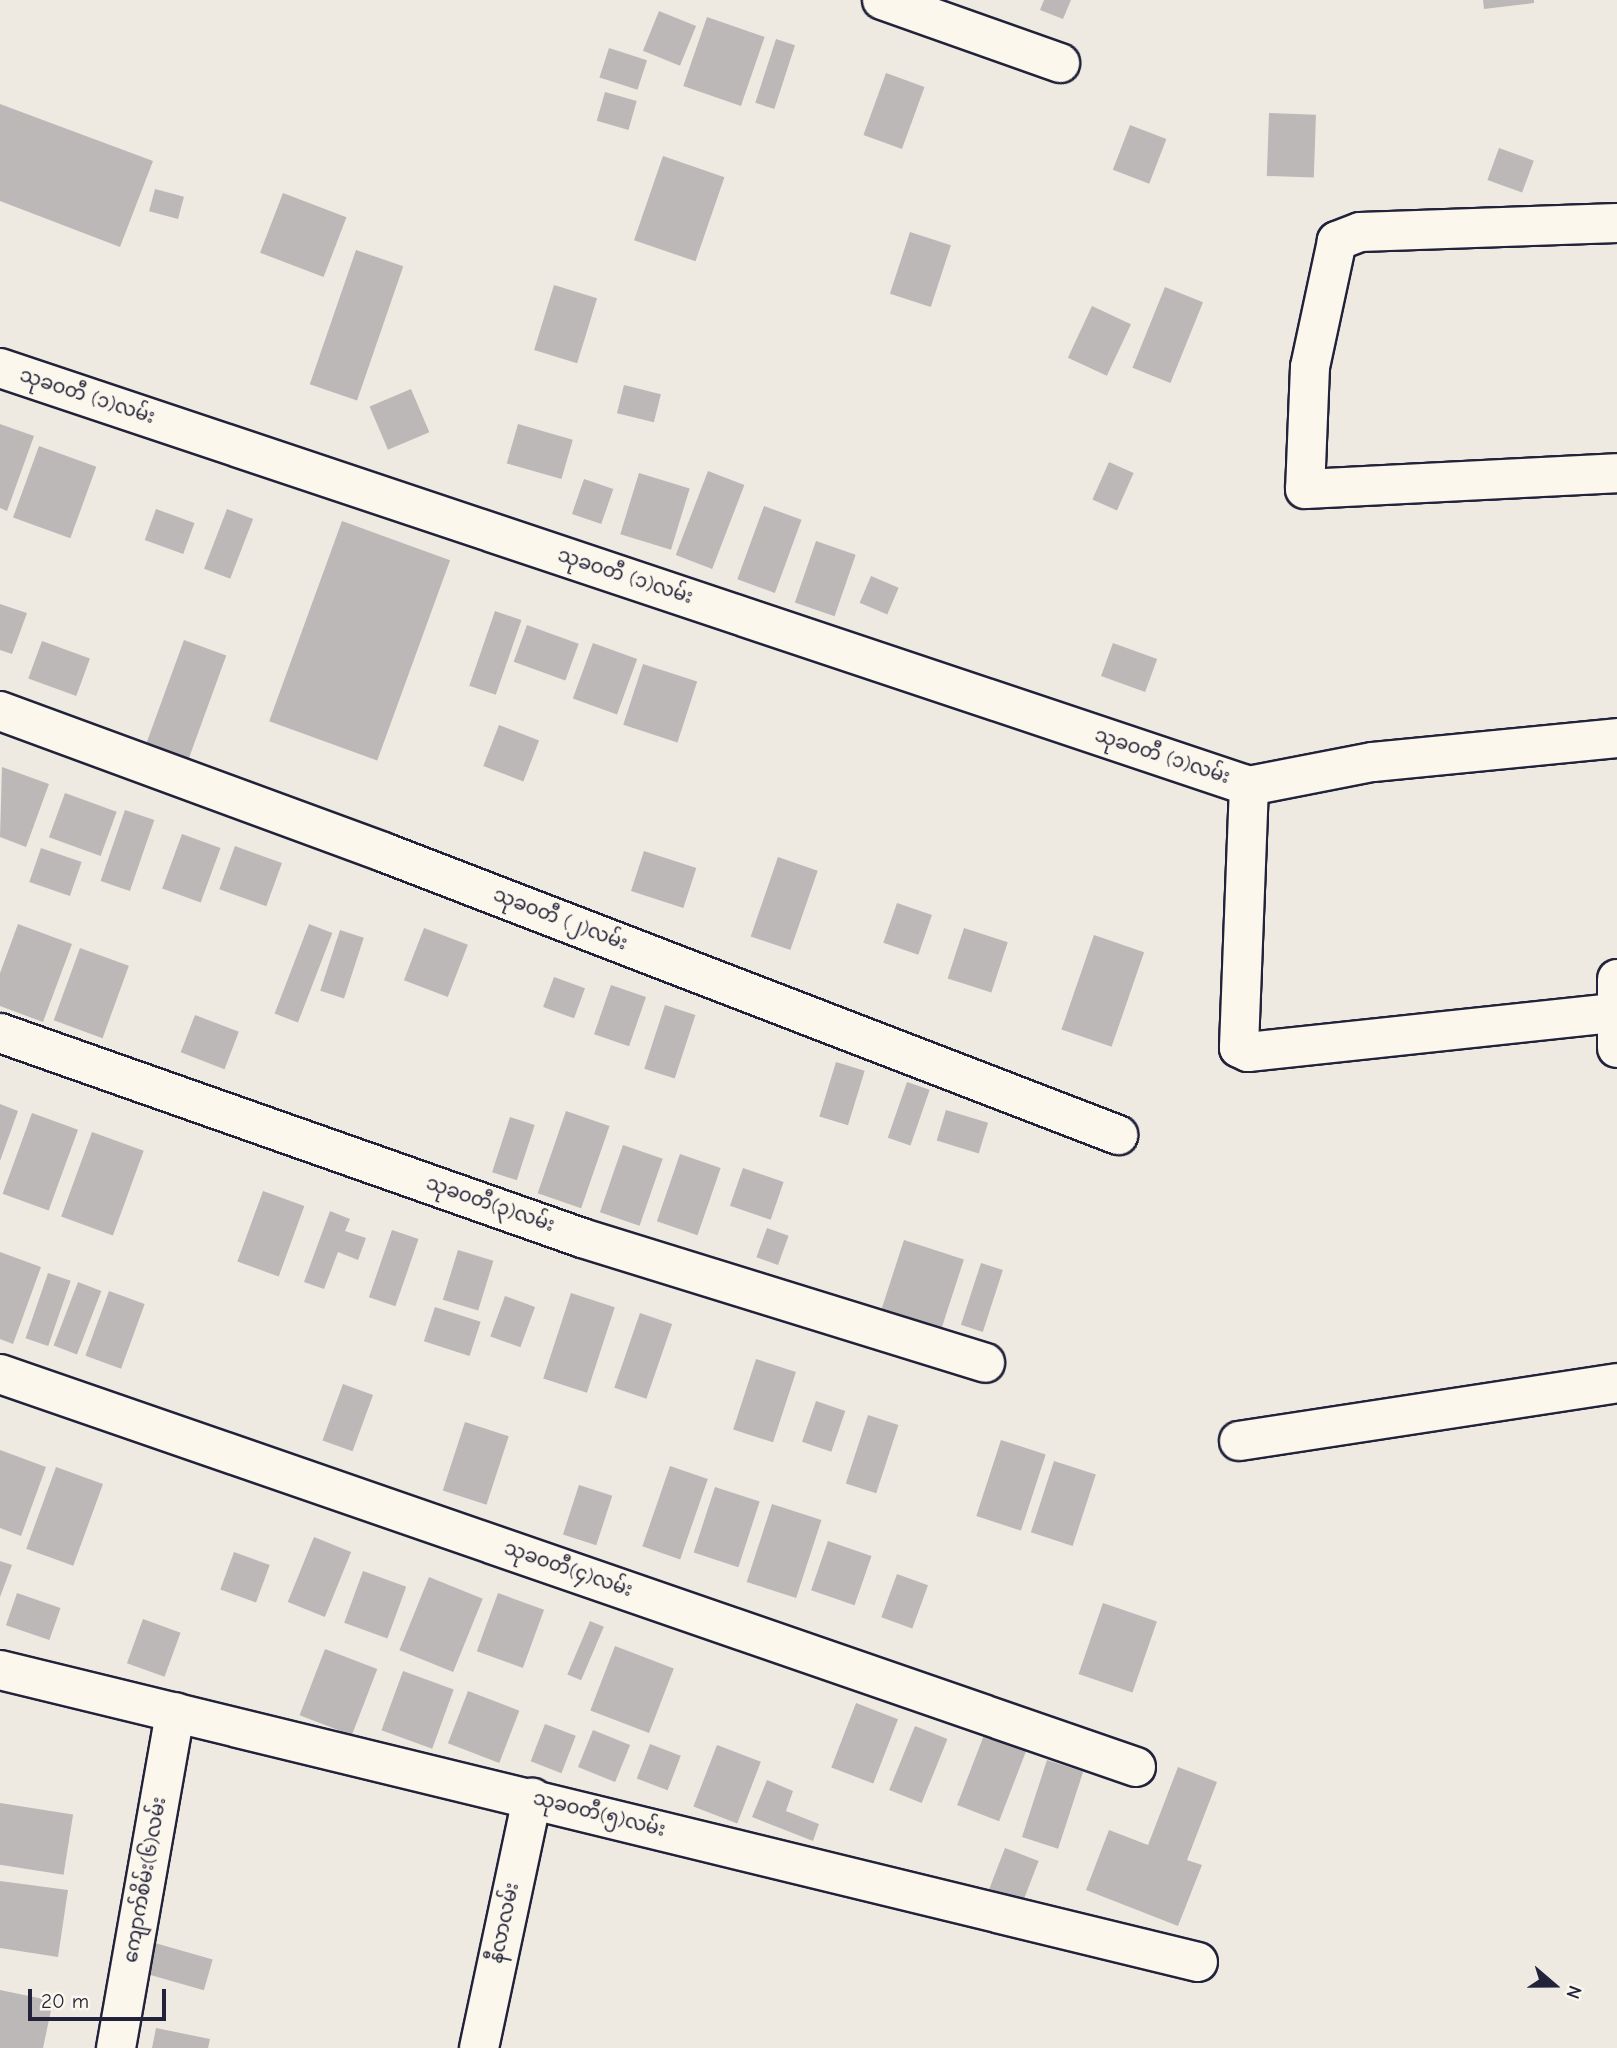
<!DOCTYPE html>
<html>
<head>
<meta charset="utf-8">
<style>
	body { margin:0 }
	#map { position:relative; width:1617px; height:2048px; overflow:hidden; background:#eeeae2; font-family:"Comic Neue","Noto Sans Myanmar",sans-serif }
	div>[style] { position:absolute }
	.building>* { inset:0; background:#bcb8b8; transform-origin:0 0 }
	.roads { filter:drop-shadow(2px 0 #22223b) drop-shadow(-2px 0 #22223b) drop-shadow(0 2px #22223b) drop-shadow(0 -2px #22223b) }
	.street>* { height:38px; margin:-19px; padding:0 19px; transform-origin:19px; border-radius:19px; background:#fbf7ec }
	span { translate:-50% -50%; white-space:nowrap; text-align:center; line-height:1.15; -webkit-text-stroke:5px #fbf7ec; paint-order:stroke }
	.street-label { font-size:19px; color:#22223b }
	.north { position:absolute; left:1519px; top:1950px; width:70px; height:70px; -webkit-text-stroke:5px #fbf7ec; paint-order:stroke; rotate:110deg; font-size:19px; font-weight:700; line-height:28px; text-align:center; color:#22223b }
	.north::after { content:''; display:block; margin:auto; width:24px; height:32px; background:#22223b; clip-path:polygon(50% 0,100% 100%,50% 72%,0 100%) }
	.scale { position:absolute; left:28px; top:1989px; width:138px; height:32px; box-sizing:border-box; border:4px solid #22223b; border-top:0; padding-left:9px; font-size:21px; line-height:24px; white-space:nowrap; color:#22223b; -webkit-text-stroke:5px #fbf7ec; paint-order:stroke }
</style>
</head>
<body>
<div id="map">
	<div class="building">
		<i style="clip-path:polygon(1044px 0,1071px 0,1063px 19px,1040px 10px)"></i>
		<i style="clip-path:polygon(1483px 0,1534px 0,1534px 3px,1484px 9px)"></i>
		<i style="left:659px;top:11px;width:40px;height:43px;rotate:22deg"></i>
		<i style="left:707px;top:17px;width:61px;height:73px;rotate:19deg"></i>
		<i style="left:776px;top:39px;width:20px;height:67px;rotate:18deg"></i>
		<i style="left:609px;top:48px;width:40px;height:31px;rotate:18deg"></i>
		<i style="left:886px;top:73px;width:41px;height:66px;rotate:20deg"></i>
		<i style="left:605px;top:92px;width:33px;height:30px;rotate:16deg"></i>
		<i style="clip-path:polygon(0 104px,153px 161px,120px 247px,0 201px)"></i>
		<i style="left:1269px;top:113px;width:47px;height:63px;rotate:2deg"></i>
		<i style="left:1130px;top:125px;width:39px;height:48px;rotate:21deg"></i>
		<i style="left:1499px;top:148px;width:37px;height:34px;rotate:20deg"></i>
		<i style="left:663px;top:156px;width:65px;height:89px;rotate:19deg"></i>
		<i style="left:155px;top:189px;width:30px;height:23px;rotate:15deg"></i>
		<i style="left:283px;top:193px;width:68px;height:64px;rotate:21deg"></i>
		<i style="left:910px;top:232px;width:43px;height:65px;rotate:18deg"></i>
		<i style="left:356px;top:250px;width:50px;height:142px;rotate:19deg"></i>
		<i style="left:554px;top:285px;width:45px;height:68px;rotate:17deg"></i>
		<i style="left:1165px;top:287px;width:41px;height:87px;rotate:22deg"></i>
		<i style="left:1092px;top:306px;width:43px;height:57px;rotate:25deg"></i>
		<i style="left:624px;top:385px;width:38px;height:29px;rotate:14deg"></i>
		<i style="left:411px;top:389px;width:47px;height:45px;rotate:67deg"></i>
		<i style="clip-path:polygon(0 424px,34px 436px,7px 511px,0 508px)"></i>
		<i style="left:518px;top:424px;width:57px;height:41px;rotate:16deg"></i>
		<i style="left:39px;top:446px;width:61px;height:76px;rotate:20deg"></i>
		<i style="left:1109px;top:462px;width:27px;height:41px;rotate:24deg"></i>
		<i style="left:708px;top:471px;width:39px;height:90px;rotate:21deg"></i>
		<i style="left:639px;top:473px;width:53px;height:64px;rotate:17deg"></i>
		<i style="left:584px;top:479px;width:31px;height:37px;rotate:19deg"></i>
		<i style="left:764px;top:506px;width:40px;height:78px;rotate:20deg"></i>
		<i style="left:156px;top:509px;width:41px;height:33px;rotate:20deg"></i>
		<i style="left:227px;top:509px;width:28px;height:64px;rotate:21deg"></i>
		<i style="left:342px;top:521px;width:115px;height:213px;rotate:20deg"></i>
		<i style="left:816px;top:541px;width:42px;height:65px;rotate:19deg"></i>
		<i style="left:871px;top:576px;width:30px;height:29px;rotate:23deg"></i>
		<i style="clip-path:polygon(0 604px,27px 613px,12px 654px,0 650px)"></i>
		<i style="left:495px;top:611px;width:28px;height:79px;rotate:19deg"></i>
		<i style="left:527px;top:625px;width:55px;height:39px;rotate:20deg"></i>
		<i style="left:184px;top:640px;width:45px;height:120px;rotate:20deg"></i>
		<i style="left:42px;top:641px;width:51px;height:40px;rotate:20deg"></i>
		<i style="left:593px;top:643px;width:47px;height:59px;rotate:20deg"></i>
		<i style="left:1113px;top:643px;width:47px;height:35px;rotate:20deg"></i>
		<i style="left:643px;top:664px;width:57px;height:64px;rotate:18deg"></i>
		<i style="left:499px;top:725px;width:43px;height:44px;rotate:21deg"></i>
		<i style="clip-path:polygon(2px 767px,49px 784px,26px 847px,0 837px)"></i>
		<i style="left:65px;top:793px;width:55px;height:47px;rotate:20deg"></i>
		<i style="left:125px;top:810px;width:31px;height:75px;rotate:19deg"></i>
		<i style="left:182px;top:834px;width:41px;height:58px;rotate:20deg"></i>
		<i style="left:235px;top:846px;width:50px;height:46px;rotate:20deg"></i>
		<i style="left:41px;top:848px;width:43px;height:36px;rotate:19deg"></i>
		<i style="left:644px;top:851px;width:55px;height:42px;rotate:18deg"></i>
		<i style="left:778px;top:857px;width:42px;height:84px;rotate:19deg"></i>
		<i style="left:897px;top:903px;width:37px;height:42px;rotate:19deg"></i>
		<i style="clip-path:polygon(18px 924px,72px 944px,43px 1022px,0 1006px,0 973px)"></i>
		<i style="left:309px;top:924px;width:25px;height:96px;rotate:21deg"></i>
		<i style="left:424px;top:928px;width:47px;height:56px;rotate:21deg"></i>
		<i style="left:964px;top:928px;width:46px;height:53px;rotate:18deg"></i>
		<i style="left:340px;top:930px;width:25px;height:64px;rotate:18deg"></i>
		<i style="left:1094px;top:935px;width:53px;height:100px;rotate:19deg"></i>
		<i style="left:80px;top:948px;width:52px;height:77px;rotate:20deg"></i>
		<i style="left:554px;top:977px;width:33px;height:32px;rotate:20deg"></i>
		<i style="left:611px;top:985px;width:37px;height:52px;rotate:19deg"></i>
		<i style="left:665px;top:1005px;width:32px;height:67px;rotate:18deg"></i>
		<i style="left:195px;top:1015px;width:47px;height:40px;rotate:21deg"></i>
		<i style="left:836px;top:1062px;width:30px;height:57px;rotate:17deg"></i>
		<i style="left:907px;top:1082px;width:24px;height:59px;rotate:19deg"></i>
		<i style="clip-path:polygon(0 1104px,18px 1111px,0 1161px)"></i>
		<i style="left:946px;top:1110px;width:44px;height:32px;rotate:17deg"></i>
		<i style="left:566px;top:1111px;width:46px;height:87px;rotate:19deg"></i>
		<i style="left:32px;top:1113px;width:49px;height:86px;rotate:20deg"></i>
		<i style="left:510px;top:1117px;width:26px;height:58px;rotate:18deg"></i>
		<i style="left:92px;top:1132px;width:55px;height:90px;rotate:20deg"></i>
		<i style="left:623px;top:1145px;width:42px;height:71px;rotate:19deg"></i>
		<i style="left:680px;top:1154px;width:43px;height:71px;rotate:19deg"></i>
		<i style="left:743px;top:1168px;width:43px;height:40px;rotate:19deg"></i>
		<i style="left:263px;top:1191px;width:44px;height:75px;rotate:20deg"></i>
		<i style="clip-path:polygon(330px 1211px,350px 1219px,345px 1231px,366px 1238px,358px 1260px,338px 1252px,324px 1289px,304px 1282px)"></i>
		<i style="left:767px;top:1228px;width:23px;height:31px;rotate:20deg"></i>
		<i style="left:392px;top:1230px;width:28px;height:71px;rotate:19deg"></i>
		<i style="left:904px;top:1240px;width:63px;height:73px;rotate:18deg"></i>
		<i style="left:458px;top:1250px;width:37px;height:52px;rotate:17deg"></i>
		<i style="clip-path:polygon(0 1252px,41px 1267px,13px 1344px,0 1339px)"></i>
		<i style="left:981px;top:1263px;width:23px;height:65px;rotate:18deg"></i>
		<i style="left:48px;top:1273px;width:24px;height:69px;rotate:19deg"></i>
		<i style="left:78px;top:1282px;width:25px;height:68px;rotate:21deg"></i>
		<i style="left:109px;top:1291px;width:38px;height:69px;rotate:20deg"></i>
		<i style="left:571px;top:1293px;width:46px;height:90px;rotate:18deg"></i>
		<i style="left:505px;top:1296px;width:32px;height:43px;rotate:20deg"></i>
		<i style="left:435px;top:1307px;width:48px;height:36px;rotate:18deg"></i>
		<i style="left:640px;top:1313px;width:34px;height:79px;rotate:19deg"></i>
		<i style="left:756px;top:1359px;width:42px;height:74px;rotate:18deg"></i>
		<i style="left:343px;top:1384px;width:32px;height:60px;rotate:20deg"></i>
		<i style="left:816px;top:1401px;width:31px;height:43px;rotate:19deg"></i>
		<i style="left:868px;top:1415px;width:32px;height:72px;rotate:18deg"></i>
		<i style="left:465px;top:1422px;width:46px;height:72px;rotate:18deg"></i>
		<i style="left:1001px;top:1440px;width:47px;height:80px;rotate:18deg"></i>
		<i style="clip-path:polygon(0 1450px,46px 1467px,21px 1536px,0 1528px)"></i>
		<i style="left:1054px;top:1461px;width:44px;height:75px;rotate:18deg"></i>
		<i style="left:670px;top:1466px;width:40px;height:85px;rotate:19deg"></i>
		<i style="left:56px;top:1467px;width:50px;height:87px;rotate:20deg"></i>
		<i style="left:579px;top:1485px;width:35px;height:52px;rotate:18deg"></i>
		<i style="left:715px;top:1487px;width:47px;height:69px;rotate:18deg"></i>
		<i style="left:772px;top:1504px;width:52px;height:82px;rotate:18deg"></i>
		<i style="left:314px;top:1537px;width:40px;height:70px;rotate:22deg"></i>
		<i style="left:828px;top:1541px;width:46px;height:52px;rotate:19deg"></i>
		<i style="left:234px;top:1552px;width:38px;height:40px;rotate:20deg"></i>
		<i style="clip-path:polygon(0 1561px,12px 1565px,0 1597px)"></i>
		<i style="left:363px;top:1571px;width:46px;height:55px;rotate:20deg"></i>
		<i style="left:897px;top:1574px;width:33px;height:46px;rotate:20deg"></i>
		<i style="left:429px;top:1577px;width:58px;height:79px;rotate:22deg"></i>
		<i style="left:17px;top:1593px;width:46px;height:34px;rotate:19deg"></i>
		<i style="left:498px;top:1593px;width:49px;height:62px;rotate:20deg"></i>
		<i style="left:1103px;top:1603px;width:57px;height:75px;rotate:19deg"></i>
		<i style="left:143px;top:1619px;width:40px;height:47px;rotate:20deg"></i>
		<i style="left:590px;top:1621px;width:15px;height:58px;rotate:23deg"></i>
		<i style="left:615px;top:1646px;width:63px;height:69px;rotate:21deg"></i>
		<i style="left:325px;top:1649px;width:56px;height:71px;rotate:21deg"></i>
		<i style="left:403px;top:1671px;width:54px;height:63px;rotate:20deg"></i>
		<i style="left:468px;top:1691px;width:55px;height:56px;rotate:21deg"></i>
		<i style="left:856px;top:1703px;width:45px;height:69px;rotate:21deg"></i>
		<i style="left:545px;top:1724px;width:33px;height:40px;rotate:21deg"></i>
		<i style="left:915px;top:1726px;width:35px;height:69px;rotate:22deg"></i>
		<i style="left:593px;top:1730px;width:40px;height:40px;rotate:22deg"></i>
		<i style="left:984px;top:1735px;width:45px;height:75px;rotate:21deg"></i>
		<i style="left:650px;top:1744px;width:33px;height:37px;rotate:21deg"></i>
		<i style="left:717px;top:1745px;width:47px;height:66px;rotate:21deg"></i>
		<i style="left:1047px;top:1760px;width:38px;height:81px;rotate:18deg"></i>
		<i style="clip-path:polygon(1178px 1767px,1217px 1782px,1187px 1860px,1202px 1865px,1178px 1926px,1086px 1890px,1109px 1830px,1148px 1845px)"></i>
		<i style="clip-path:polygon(767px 1780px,793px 1791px,786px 1811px,819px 1824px,813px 1841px,752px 1817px)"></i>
		<i style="left:0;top:1803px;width:74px;height:61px;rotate:9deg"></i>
		<i style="left:1005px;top:1848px;width:36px;height:44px;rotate:21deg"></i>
		<i style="clip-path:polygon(0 1881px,68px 1890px,58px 1957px,0 1948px)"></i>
		<i style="left:155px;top:1943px;width:60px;height:32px;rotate:16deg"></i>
		<i style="clip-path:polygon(0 1990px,53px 2001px,43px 2048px,0 2048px)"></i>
		<i style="clip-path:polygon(156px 2028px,210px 2039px,208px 2048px,152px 2048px)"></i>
	</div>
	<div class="roads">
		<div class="street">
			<i style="left:882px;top:0;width:189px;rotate:19.5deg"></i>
			<i style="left:1617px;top:223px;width:257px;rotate:178deg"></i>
			<i style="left:1360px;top:232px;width:25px;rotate:159deg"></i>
			<i style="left:1337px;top:241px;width:129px;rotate:102.1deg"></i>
			<i style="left:1310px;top:367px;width:122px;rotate:92.3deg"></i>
			<i style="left:1305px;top:489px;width:312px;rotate:-2.9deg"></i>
			<i style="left:0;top:368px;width:1317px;rotate:18.5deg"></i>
			<i style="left:1249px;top:786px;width:126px;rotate:-11deg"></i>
			<i style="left:1373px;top:762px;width:245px;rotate:-5.6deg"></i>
			<i style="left:0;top:711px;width:408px;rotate:20.2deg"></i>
			<i style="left:383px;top:852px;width:788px;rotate:21.06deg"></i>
			<i style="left:1249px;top:786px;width:262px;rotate:92.2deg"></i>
			<i style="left:1239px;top:1048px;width:10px;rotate:24deg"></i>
			<i style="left:1248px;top:1052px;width:368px;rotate:-6.1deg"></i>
			<i style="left:1617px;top:979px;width:69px;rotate:90deg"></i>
			<i style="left:0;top:1033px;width:617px;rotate:19.4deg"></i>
			<i style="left:582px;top:1238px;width:422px;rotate:17.2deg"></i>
			<i style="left:0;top:1374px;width:1202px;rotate:19.08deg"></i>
			<i style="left:1239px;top:1441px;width:382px;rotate:-8.7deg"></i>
			<i style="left:0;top:1670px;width:1233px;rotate:13.7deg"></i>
			<i style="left:116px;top:2048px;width:341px;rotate:-80deg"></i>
			<i style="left:479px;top:2048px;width:256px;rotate:-78deg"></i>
		</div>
	</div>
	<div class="street-label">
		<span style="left:87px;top:397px;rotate:18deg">သုခဝတီ (၁)လမ်း</span>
		<span style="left:625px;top:577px;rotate:18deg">သုခဝတီ (၁)လမ်း</span>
		<span style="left:1162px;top:757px;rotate:18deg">သုခဝတီ (၁)လမ်း</span>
		<span style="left:560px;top:920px;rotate:21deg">သုခဝတီ (၂)လမ်း</span>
		<span style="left:490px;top:1205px;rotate:19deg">သုခဝတီ(၃)လမ်း</span>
		<span style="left:568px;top:1570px;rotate:19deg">သုခဝတီ(၄)လမ်း</span>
		<span style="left:599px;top:1815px;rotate:14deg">သုခဝတီ(၅)လမ်း</span>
		<span style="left:146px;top:1880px;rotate:-80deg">ကျောက်စိမ်း(၆)လမ်း</span>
		<span style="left:505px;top:1923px;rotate:-78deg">နီလာလမ်း</span>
	</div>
	<div class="north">N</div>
	<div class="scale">20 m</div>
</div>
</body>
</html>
